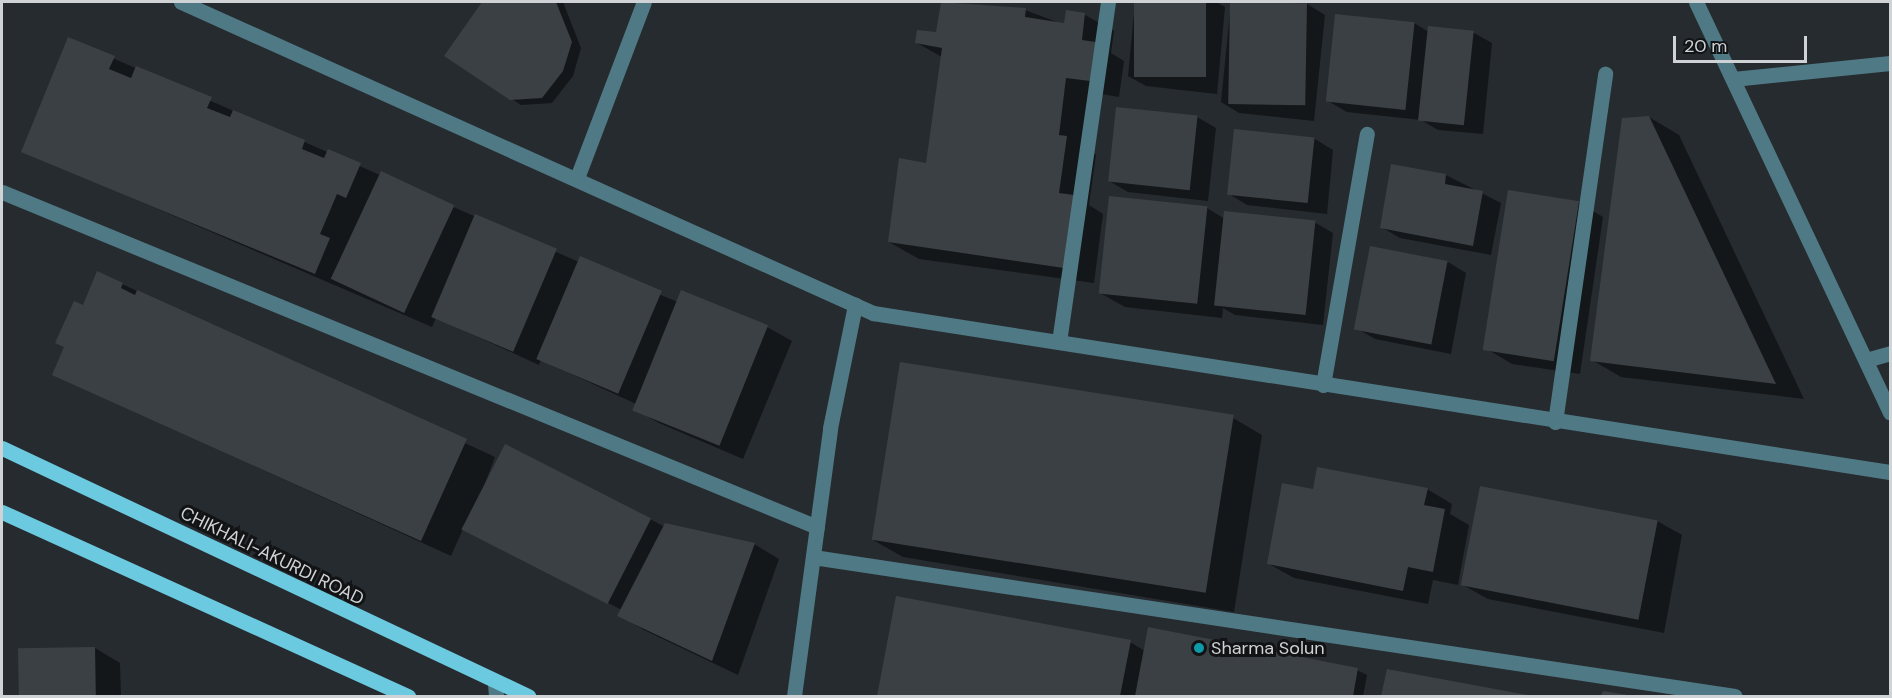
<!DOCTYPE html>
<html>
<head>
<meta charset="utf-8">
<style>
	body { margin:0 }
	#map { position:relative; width:1892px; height:698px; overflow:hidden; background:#262b2f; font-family:"DM Sans",sans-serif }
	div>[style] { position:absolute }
	.shadow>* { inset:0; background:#0007 }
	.building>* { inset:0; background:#3b4044; transform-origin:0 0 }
	.minor>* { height:15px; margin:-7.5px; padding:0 7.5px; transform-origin:7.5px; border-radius:7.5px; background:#4f7a85 }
	.major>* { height:15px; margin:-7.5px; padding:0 7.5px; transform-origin:7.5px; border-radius:7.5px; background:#6ccae0 }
	.dots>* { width:16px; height:16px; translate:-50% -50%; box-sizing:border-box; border:3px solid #111315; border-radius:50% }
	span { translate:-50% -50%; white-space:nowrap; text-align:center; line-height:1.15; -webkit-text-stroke:6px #111315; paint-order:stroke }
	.street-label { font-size:18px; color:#d0d3d6 }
	.poi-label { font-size:18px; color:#d0d3d6 }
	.left { translate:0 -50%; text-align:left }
	.frame { position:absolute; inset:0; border:3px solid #d0d3d6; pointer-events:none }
	.scale { position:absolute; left:1673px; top:36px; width:134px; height:27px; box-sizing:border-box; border:3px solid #d0d3d6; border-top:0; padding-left:8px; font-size:18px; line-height:21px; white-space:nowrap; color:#d0d3d6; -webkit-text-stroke:4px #111315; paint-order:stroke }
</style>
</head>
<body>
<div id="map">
	<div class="shadow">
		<i style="clip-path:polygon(483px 2px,563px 2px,581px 48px,573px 76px,552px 103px,521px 105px,446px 56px)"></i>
		<i style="clip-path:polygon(942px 2px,1025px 10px,1065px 25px,1067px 12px,1085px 15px,1114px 31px,1111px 53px,1124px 61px,1119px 97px,1095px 93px,1088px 150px,1096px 155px,1089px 205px,1103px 214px,1094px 283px,919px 259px,889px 242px,927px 165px,942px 57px,917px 43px,937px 34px)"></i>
		<i style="clip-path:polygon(1135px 2px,1216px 2px,1225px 7px,1217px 94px,1146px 86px,1128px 76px)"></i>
		<i style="clip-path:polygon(1231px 2px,1307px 4px,1325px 15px,1314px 121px,1239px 113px,1221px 102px)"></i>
		<i style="clip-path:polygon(1414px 23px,1429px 32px,1474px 33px,1492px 43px,1483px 134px,1438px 130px,1421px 120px,1347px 112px,1328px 101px)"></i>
		<i style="clip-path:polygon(69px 39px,579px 262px,678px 302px,767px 327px,792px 341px,743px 459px,659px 423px,634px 409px,636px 404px,541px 360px,539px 365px,436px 318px,432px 327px,23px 151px)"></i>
		<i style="clip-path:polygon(1197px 117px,1216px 128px,1208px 201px,1128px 192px,1109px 181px)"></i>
		<i style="clip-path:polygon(1649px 117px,1679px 135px,1804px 399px,1621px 377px,1592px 360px)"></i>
		<i style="clip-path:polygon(1235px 131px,1315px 139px,1333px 150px,1327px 214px,1247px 205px,1229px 194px)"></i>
		<i style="clip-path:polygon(1446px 175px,1501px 203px,1491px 255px,1400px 238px,1381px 227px)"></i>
		<i style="clip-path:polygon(1578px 202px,1603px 217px,1580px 374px,1512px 364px,1487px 349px)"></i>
		<i style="clip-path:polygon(1207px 208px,1225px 219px,1314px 222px,1333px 233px,1323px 325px,1235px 315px,1223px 308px,1222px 318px,1125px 307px,1100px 293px)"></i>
		<i style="clip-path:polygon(1448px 262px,1466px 273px,1451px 354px,1375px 339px,1356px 328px)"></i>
		<i style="clip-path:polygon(122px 284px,495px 457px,478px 502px,650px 519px,665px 527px,754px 544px,779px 559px,738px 675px,644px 630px,619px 615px,622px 610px,463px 529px,451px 556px,54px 374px,83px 307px)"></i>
		<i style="clip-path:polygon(1233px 418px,1262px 435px,1234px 612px,903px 557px,873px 540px)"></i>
		<i style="clip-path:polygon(1427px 489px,1452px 504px,1450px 514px,1469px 525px,1458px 585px,1433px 580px,1428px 604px,1294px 578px,1269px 564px,1314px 491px)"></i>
		<i style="clip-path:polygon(1657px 521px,1682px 535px,1664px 633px,1488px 599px,1463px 585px)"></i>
		<i style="clip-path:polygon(898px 597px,1130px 642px,1145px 651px,1357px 670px,1367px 675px,1363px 696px,879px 696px)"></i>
		<i style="clip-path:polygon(95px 648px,120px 663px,121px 696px,20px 696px,19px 649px)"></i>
		<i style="clip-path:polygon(1388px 670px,1526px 696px,1383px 696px)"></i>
	</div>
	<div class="building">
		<i style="clip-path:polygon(482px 2px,556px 2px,572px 42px,563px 71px,542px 98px,510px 100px,444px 56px)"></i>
		<i style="clip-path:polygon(941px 2px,1026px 8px,1025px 17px,1064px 23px,1066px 10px,1085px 13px,1082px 40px,1096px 42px,1090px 81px,1066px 78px,1059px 135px,1067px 136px,1059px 193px,1074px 195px,1064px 268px,888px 242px,899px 158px,926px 163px,942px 48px,915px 43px,917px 30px,936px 32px)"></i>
		<i style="left:1134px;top:2px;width:72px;height:75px"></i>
		<i style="left:1230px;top:2px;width:77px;height:102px;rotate:1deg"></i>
		<i style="left:1335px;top:14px;width:80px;height:88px;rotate:6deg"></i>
		<i style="left:1428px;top:26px;width:46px;height:95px;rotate:6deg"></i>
		<i style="clip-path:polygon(68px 37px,115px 56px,109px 69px,131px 78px,136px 66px,212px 97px,207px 108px,230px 117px,233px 110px,305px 140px,302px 149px,324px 158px,328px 149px,361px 163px,346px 198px,337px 194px,320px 234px,330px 238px,315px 274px,21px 152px)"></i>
		<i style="left:1116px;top:107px;width:82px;height:75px;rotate:6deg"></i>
		<i style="clip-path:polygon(1649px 116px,1776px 384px,1590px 361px,1622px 118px)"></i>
		<i style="left:1234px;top:129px;width:81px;height:66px;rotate:6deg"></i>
		<i style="clip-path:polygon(1391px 164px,1446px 174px,1445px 184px,1483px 191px,1473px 246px,1380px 228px)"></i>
		<i style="left:381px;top:171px;width:81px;height:119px;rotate:25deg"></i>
		<i style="left:1508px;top:190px;width:72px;height:162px;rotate:9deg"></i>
		<i style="left:1109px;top:196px;width:99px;height:98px;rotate:6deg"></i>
		<i style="left:1224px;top:211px;width:92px;height:95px;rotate:6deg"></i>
		<i style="left:475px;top:214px;width:89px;height:112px;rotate:23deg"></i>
		<i style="left:1370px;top:246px;width:79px;height:85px;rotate:11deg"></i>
		<i style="left:580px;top:256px;width:89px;height:112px;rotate:23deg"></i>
		<i style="clip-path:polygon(97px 271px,123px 283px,121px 288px,135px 295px,137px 290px,467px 439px,421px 541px,52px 375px,64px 347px,55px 343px,74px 301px,83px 305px)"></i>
		<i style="left:681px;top:290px;width:94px;height:130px;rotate:22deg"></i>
		<i style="left:900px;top:362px;width:338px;height:180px;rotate:9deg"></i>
		<i style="left:505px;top:444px;width:164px;height:96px;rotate:27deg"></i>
		<i style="clip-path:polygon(1317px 467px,1428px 488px,1424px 505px,1445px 509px,1433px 572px,1408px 567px,1403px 591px,1267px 564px,1282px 483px,1313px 489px)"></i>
		<i style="left:1480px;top:486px;width:181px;height:101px;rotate:11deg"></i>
		<i style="clip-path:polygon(665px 523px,755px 543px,712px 661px,617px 616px)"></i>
		<i style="clip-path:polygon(896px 596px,1131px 640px,1120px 696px,877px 696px)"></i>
		<i style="clip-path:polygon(1148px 627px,1358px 668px,1353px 696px,1135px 696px)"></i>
		<i style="left:95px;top:647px;width:49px;height:77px;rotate:89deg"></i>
		<i style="clip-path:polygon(1387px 669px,1528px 695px,1528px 696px,1381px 696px)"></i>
		<i style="clip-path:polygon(1603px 691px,1628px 695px,1628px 696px,1601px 696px)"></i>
	</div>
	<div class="minor">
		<i style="left:181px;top:2px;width:759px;rotate:24.2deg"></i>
		<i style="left:873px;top:313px;width:1029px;rotate:8.89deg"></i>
		<i style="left:1696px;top:2px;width:454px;rotate:64.7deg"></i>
		<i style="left:1733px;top:79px;width:158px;rotate:-5.8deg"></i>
		<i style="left:577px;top:178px;width:188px;rotate:-69.2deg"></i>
		<i style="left:2px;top:192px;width:881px;rotate:22.34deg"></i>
		<i style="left:1059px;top:342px;width:344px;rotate:-81.8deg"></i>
		<i style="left:1866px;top:360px;width:25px;rotate:-16deg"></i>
		<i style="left:1323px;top:385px;width:255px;rotate:-80.1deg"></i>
		<i style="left:1555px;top:422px;width:352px;rotate:-81.8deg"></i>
		<i style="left:813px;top:557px;width:932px;rotate:8.57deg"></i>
		<i style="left:495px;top:684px;width:12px;rotate:85deg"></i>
		<i style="left:794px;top:696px;width:270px;rotate:-82.3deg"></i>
		<i style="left:830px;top:428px;width:126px;rotate:-78.5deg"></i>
	</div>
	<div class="major">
		<i style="left:2px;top:448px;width:582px;rotate:25.24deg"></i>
		<i style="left:2px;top:512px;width:446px;rotate:24.4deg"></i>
	</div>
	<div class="dots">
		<i style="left:1199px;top:648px;background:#0f9aa8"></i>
	</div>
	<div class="street-label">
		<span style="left:272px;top:556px;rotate:26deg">CHIKHALI-AKURDI ROAD</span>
	</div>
	<div class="poi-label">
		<span class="left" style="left:1211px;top:648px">Sharma Solun</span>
	</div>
	<div class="frame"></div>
	<div class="scale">20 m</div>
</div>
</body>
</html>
